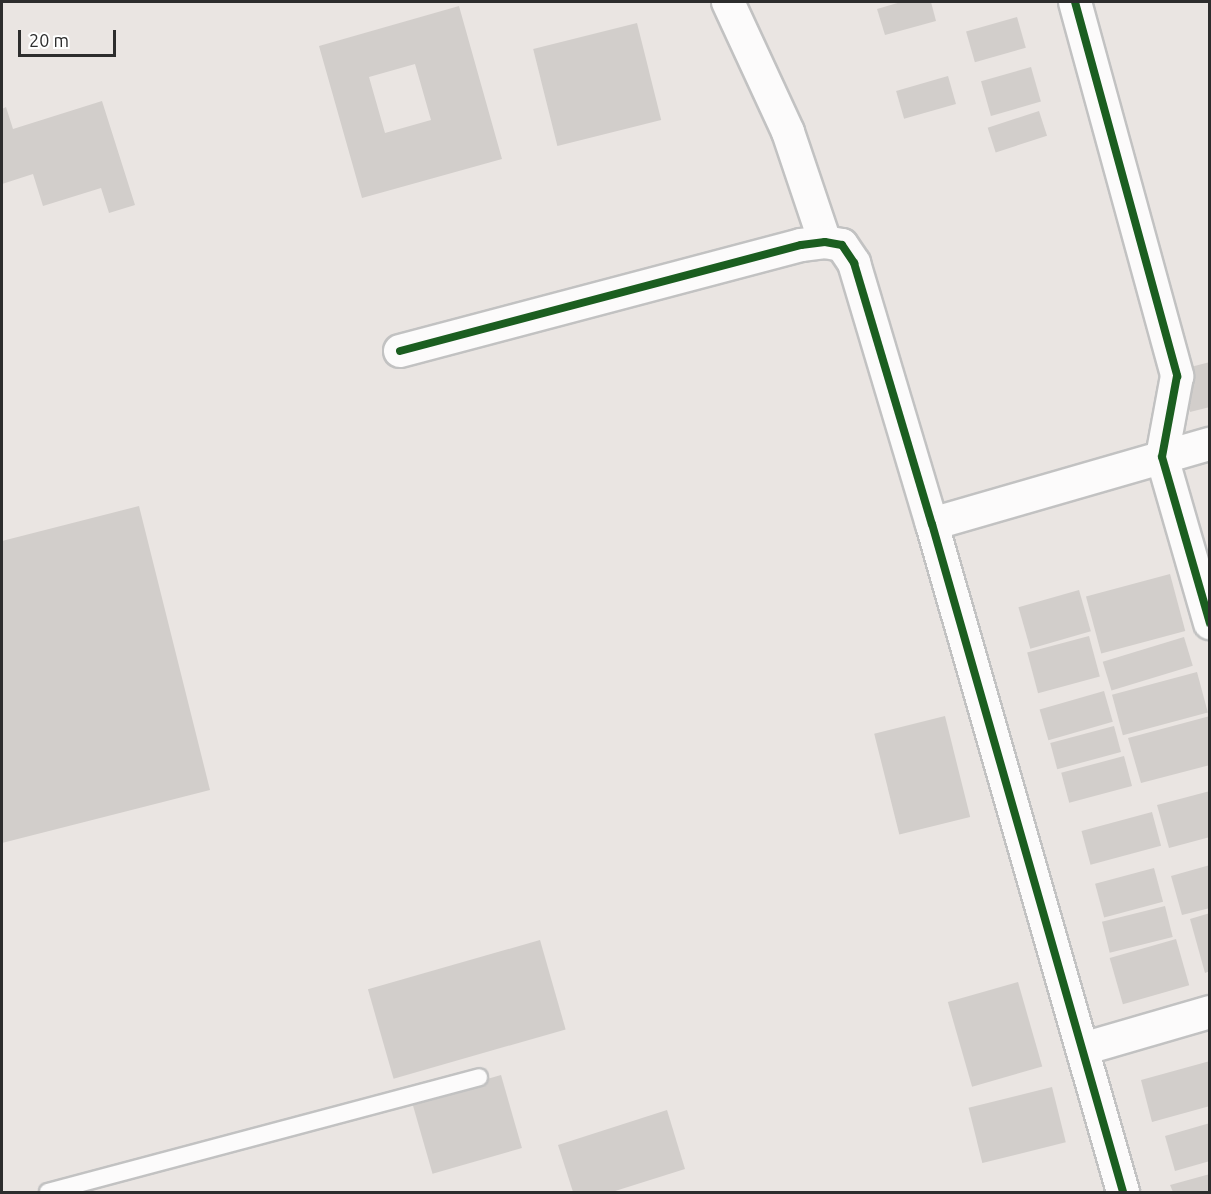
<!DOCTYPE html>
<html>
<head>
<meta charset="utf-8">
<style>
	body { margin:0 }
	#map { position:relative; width:1211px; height:1194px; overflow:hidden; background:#eae5e2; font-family:Ubuntu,sans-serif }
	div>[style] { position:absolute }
	.building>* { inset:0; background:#d2cecb; transform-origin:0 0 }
	.roads { filter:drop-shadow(2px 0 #c2c2c2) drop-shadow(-2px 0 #c2c2c2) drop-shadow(0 2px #c2c2c2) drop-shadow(0 -2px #c2c2c2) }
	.lane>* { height:16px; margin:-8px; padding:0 8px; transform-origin:8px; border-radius:8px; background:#fcfbfb }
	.street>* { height:32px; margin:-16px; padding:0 16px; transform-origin:16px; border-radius:16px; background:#fcfbfb }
	.cycleway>* { height:8px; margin:-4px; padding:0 4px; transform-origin:4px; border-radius:4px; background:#1b5e20 }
	span { translate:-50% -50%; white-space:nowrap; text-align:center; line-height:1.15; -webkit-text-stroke:4.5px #fff; paint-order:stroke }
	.frame { position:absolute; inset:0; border:3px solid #2d2d2d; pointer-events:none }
	.scale { position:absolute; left:18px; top:30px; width:98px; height:27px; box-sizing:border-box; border:3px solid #2d2d2d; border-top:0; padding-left:8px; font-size:18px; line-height:21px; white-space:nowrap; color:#2d2d2d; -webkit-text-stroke:4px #fff; paint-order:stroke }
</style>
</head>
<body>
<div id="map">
	<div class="building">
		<i style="clip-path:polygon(901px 2px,931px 2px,936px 21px,885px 35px,877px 9px)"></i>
		<i style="clip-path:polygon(evenodd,459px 6px,502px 159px,362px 198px,319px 46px,459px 6px,415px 64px,431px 120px,385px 133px,369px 77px,415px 64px)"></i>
		<i style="left:1017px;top:17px;width:32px;height:53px;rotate:74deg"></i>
		<i style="left:637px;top:23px;width:100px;height:107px;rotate:76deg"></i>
		<i style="left:1031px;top:67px;width:36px;height:52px;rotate:74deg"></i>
		<i style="left:948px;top:76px;width:29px;height:54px;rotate:74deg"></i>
		<i style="clip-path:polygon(102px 101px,135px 205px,109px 213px,101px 188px,43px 206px,33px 174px,2px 184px,2px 109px,6px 107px,13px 129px)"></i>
		<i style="left:1039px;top:111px;width:26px;height:54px;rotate:72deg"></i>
		<i style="clip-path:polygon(1210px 362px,1210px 407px,1190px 412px,1179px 370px)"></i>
		<i style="clip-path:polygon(139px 506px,210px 790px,2px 843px,2px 541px)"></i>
		<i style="left:1170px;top:574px;width:59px;height:87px;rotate:75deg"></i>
		<i style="left:1079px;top:590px;width:43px;height:63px;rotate:74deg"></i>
		<i style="left:1089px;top:636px;width:42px;height:64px;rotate:75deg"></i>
		<i style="left:1184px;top:637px;width:30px;height:85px;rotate:73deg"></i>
		<i style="left:1197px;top:672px;width:42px;height:88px;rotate:75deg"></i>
		<i style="left:1104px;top:691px;width:32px;height:67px;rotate:74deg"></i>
		<i style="left:945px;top:716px;width:104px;height:73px;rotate:76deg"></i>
		<i style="clip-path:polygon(1210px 716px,1210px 765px,1141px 783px,1128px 738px)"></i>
		<i style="left:1114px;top:726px;width:27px;height:66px;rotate:75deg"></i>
		<i style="left:1124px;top:756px;width:31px;height:65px;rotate:75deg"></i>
		<i style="clip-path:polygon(1210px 791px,1210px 837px,1169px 848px,1157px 805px)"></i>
		<i style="left:1152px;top:812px;width:35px;height:73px;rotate:75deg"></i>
		<i style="clip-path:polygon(1210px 865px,1210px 908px,1182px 915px,1171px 876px)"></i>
		<i style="left:1154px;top:868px;width:35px;height:61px;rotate:75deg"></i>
		<i style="left:1165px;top:906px;width:32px;height:65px;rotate:76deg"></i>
		<i style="clip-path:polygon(1210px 913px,1210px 971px,1205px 973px,1190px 919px)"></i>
		<i style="left:1176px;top:939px;width:48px;height:69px;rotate:74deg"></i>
		<i style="left:540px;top:940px;width:93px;height:179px;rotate:74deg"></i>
		<i style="left:1018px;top:982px;width:88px;height:73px;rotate:74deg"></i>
		<i style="clip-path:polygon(1210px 1061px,1210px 1106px,1152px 1122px,1141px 1080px)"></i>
		<i style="left:501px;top:1075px;width:76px;height:93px;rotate:74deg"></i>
		<i style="left:1052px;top:1087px;width:57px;height:86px;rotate:76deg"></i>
		<i style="clip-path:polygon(667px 1110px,685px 1169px,612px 1192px,573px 1192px,558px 1145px)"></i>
		<i style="clip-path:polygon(1210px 1123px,1210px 1161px,1175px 1171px,1165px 1136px)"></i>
		<i style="clip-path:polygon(1210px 1174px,1210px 1192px,1173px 1192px,1170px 1185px)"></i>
	</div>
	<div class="roads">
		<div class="lane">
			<i style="left:48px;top:1192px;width:446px;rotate:-14.9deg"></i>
		</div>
		<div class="street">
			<i style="left:728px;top:2px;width:143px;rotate:65.2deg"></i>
			<i style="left:788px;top:132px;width:116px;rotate:71.4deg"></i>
			<i style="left:1075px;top:2px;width:388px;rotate:74.7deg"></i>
			<i style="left:1177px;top:376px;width:82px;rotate:100.5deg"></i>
			<i style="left:1162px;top:457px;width:173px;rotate:73.9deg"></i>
			<i style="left:400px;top:351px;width:415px;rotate:-14.8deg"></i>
			<i style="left:801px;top:245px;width:24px;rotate:-7deg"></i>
			<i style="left:825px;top:242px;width:17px;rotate:10deg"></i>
			<i style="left:842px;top:245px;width:22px;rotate:56deg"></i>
			<i style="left:854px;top:263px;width:272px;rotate:73.4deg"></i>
			<i style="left:932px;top:524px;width:695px;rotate:74.04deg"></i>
			<i style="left:932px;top:524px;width:289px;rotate:-16.1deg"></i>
			<i style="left:1083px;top:1049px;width:132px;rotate:-16.2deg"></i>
		</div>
	</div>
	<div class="cycleway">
		<i style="left:1075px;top:2px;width:388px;rotate:74.7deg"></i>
		<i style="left:1177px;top:376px;width:82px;rotate:100.5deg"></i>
		<i style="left:1162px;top:457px;width:173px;rotate:73.9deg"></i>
		<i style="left:400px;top:351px;width:415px;rotate:-14.8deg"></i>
		<i style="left:801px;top:245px;width:24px;rotate:-7deg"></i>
		<i style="left:825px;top:242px;width:17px;rotate:10deg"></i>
		<i style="left:842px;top:245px;width:22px;rotate:56deg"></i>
		<i style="left:854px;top:263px;width:272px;rotate:73.4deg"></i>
		<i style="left:932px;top:524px;width:695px;rotate:74.04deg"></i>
	</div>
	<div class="frame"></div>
	<div class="scale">20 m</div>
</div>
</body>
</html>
